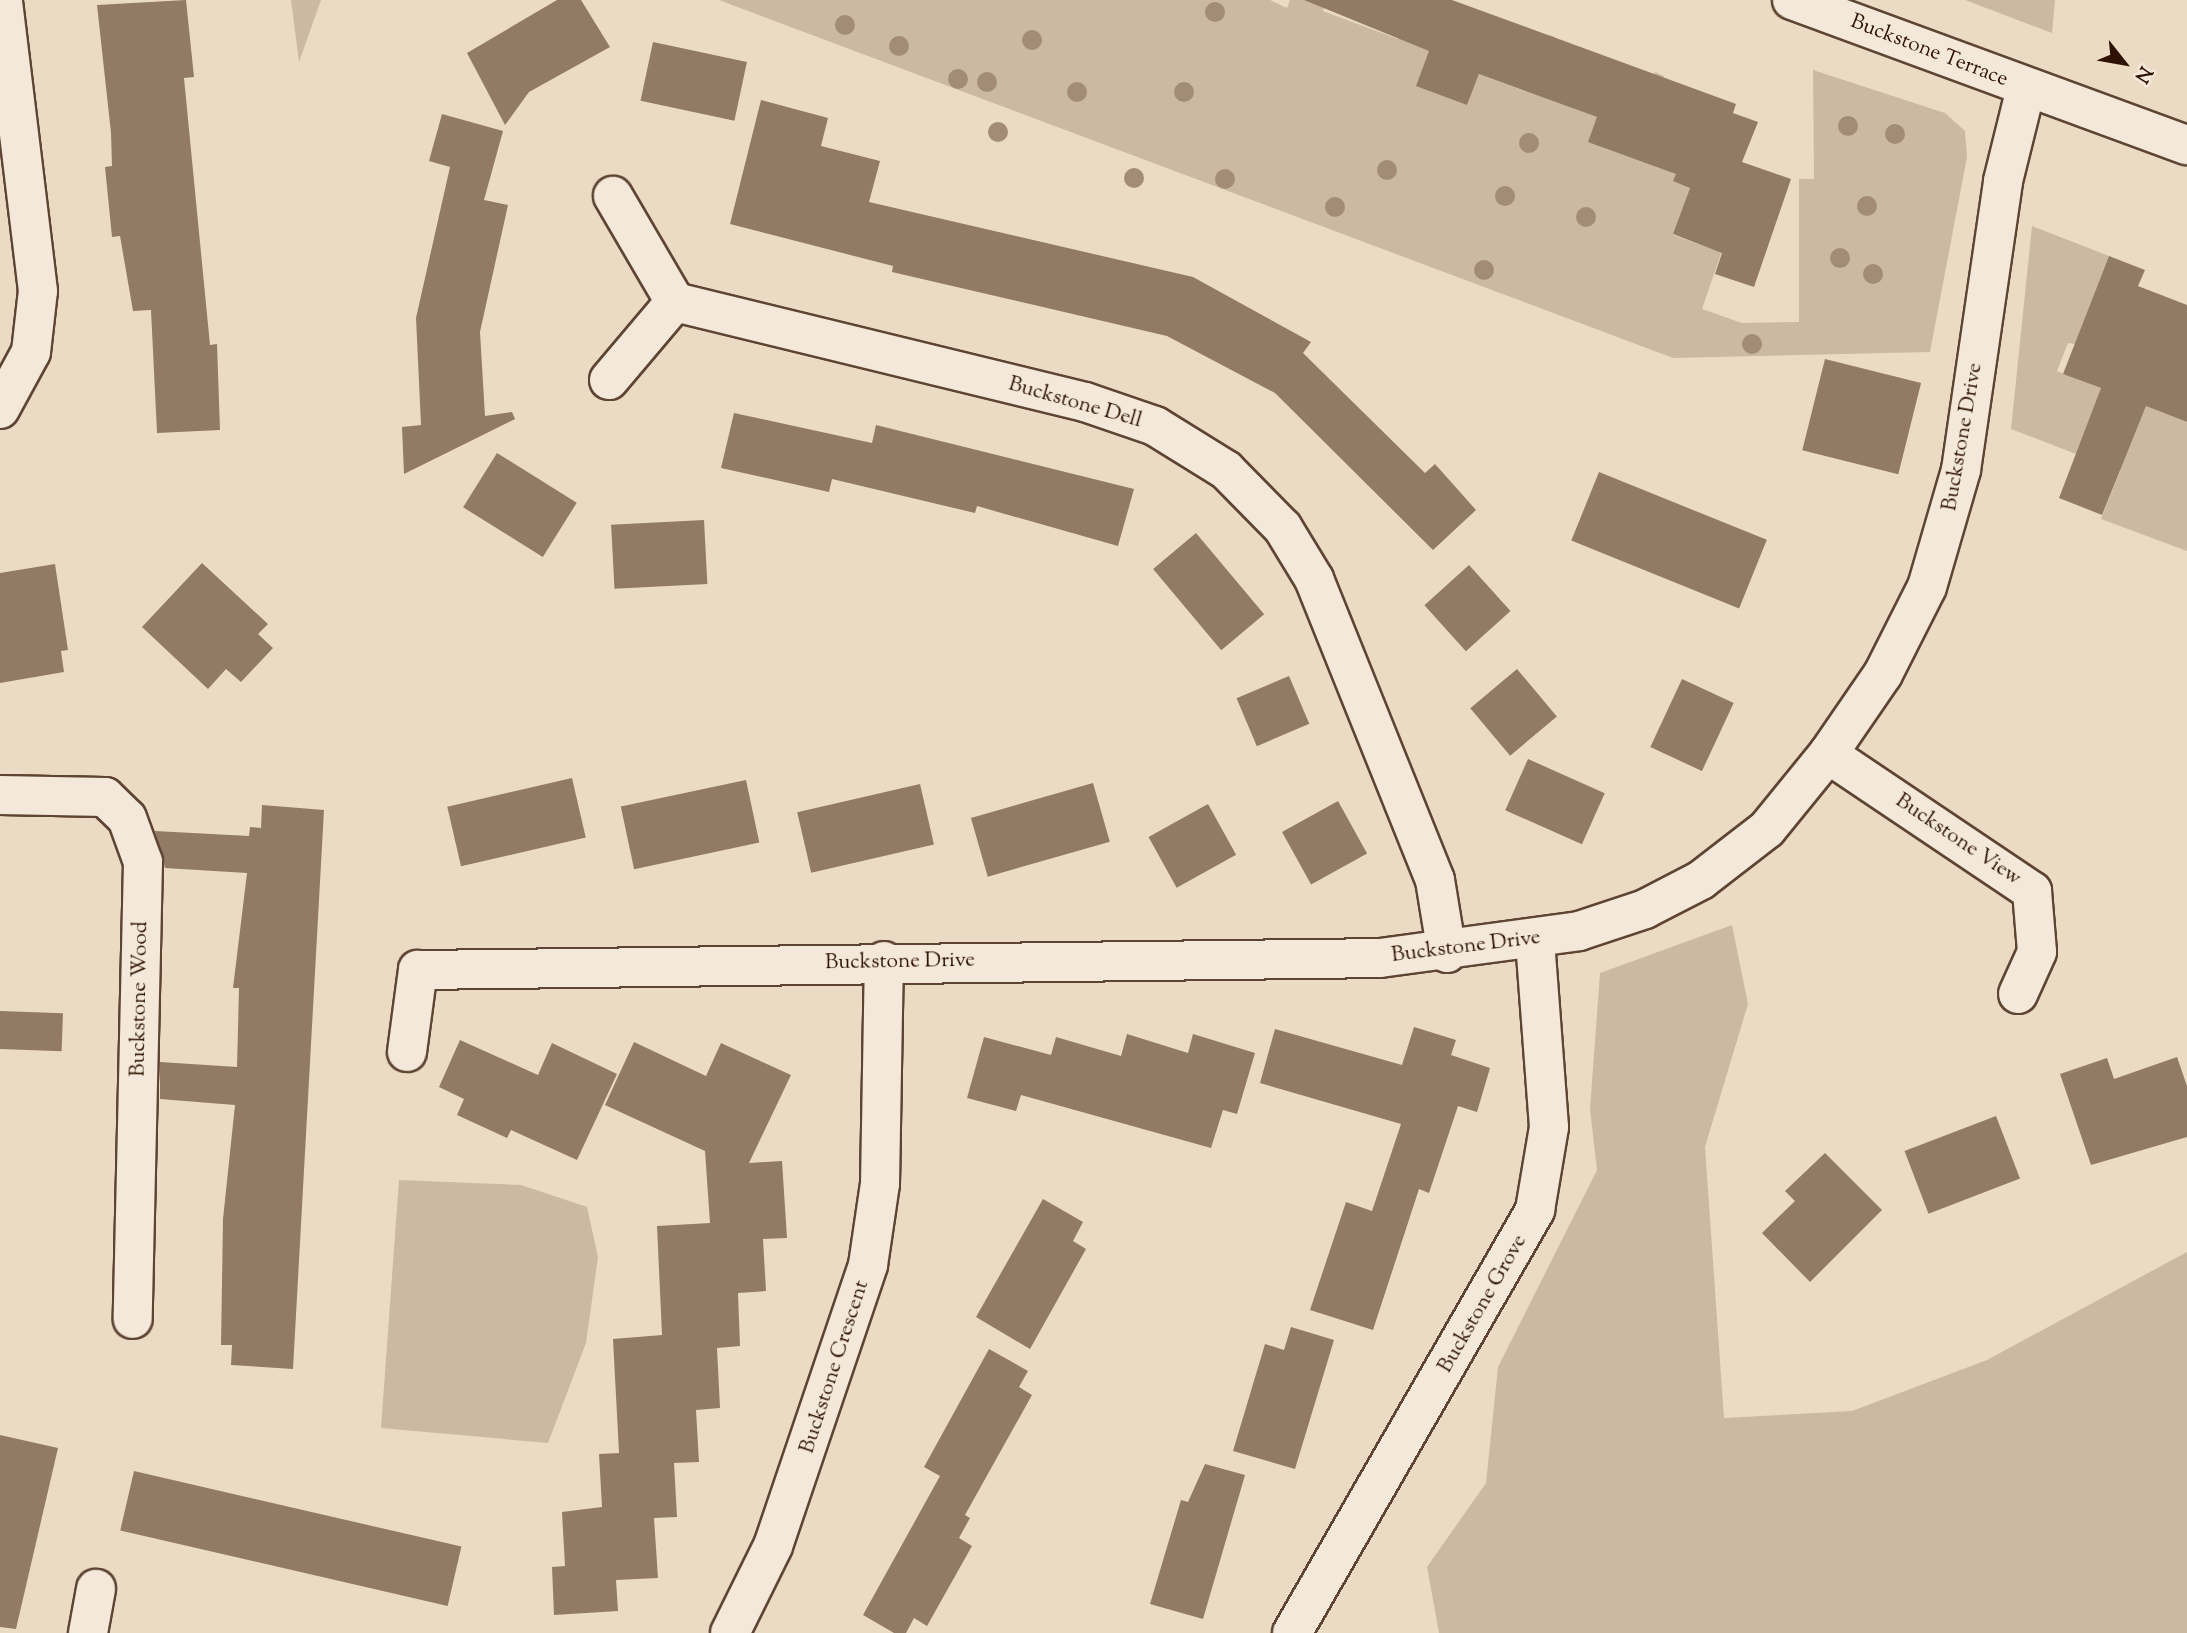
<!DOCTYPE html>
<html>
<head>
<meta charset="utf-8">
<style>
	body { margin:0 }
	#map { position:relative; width:2187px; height:1633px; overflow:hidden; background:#ecdbc4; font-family:"Sorts Mill Goudy",serif }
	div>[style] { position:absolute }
	.green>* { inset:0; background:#ccb9a3 }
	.building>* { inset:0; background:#917b66; transform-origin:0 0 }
	.roads { filter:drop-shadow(2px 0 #5e4432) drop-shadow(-2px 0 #5e4432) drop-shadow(0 2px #5e4432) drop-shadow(0 -2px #5e4432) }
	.minor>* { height:38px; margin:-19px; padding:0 19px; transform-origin:19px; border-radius:19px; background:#f3e8d9 }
	.tertiary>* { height:38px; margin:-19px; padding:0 19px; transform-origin:19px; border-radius:19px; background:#f3e8d9 }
	.trees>* { width:20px; height:20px; margin:-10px; border-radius:50%; background:#a28c78 }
	span { translate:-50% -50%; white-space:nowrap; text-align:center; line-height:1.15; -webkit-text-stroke:6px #f3e8d9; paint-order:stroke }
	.street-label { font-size:21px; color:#2e1201 }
	.north { position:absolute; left:2089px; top:28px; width:70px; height:70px; -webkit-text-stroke:5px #f3e8d9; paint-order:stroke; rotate:121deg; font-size:19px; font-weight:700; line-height:28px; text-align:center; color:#2e1201 }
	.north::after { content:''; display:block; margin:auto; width:24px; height:32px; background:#2e1201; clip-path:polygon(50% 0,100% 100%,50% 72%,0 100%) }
</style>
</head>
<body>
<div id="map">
	<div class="green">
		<i style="clip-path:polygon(291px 0,321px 0,299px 62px)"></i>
		<i style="clip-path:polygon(719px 0,1270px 0,1287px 8px,1290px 0,1326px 0,1323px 11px,1398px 39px,1407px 16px,1467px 105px,1479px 74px,1527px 92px,1549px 35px,1555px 37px,1535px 94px,1597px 117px,1634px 130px,1655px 72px,1664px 76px,1642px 134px,1690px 188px,1673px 235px,1709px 248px,1751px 166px,1702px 309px,1742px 323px,1799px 322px,1799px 179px,1814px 179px,1813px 70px,1945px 113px,1965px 131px,1967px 157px,1930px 352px,1673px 358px)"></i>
		<i style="clip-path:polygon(1965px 0,2055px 0,2052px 33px)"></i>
		<i style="clip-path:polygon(2032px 226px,2109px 256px,2075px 344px,2068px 343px,2057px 371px,2187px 422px,2187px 551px,2101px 519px,2120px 471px,2011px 429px)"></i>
		<i style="clip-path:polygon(1732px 925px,1748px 1004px,1705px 1147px,1724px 1418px,1852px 1411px,1987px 1360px,2187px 1252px,2187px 1633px,1439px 1633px,1427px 1567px,1486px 1483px,1498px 1367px,1597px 1170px,1590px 1109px,1600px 973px)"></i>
		<i style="clip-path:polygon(399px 1180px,521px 1185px,587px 1207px,598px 1257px,586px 1343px,548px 1443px,381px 1428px)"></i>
	</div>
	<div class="building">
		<i style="clip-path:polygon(186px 0,194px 77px,184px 78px,210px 345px,217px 344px,220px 430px,157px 433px,151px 310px,133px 311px,120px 236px,112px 237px,105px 167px,112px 166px,111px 133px,97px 5px)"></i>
		<i style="clip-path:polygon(557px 0,581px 0,610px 47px,529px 92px,505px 125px,467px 53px)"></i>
		<i style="clip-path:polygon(1304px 0,1452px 0,1736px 104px,1733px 113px,1758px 122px,1742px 162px,1791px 179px,1754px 287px,1715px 274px,1722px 253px,1673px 234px,1690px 188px,1673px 181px,1676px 174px,1588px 142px,1597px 117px,1479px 74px,1467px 105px,1416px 86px,1429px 51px)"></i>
		<i style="left:653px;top:42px;width:96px;height:60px;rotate:12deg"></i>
		<i style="clip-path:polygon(761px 100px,828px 118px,821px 146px,880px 161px,869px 202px,1193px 277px,1311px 342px,1303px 353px,1425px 473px,1435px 464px,1476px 510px,1433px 550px,1275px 393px,1167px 336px,892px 272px,893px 266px,730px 224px)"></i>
		<i style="clip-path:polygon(442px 114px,503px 131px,484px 200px,508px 205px,480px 332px,485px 416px,512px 412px,515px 419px,404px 474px,402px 427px,421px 425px,416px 318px,450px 167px,429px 161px)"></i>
		<i style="clip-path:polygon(2109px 256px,2145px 270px,2138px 286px,2187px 305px,2187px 422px,2146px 406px,2102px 515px,2059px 498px,2101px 388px,2063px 374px)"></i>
		<i style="left:1825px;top:359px;width:99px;height:94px;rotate:14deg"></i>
		<i style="clip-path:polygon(734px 413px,872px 443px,876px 425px,1134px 489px,1118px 546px,977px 506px,975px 513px,832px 479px,829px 492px,721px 468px)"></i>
		<i style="left:497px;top:453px;width:94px;height:64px;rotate:32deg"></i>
		<i style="left:1599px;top:472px;width:181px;height:74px;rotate:22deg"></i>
		<i style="left:704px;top:520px;width:64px;height:93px;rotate:87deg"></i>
		<i style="left:1196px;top:533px;width:106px;height:56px;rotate:50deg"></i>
		<i style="clip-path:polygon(202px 563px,268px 624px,258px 634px,273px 648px,241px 682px,226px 669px,208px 689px,142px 627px)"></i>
		<i style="clip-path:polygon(55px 564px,68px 650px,61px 651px,64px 672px,0 683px,0 573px)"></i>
		<i style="left:1469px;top:565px;width:62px;height:60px;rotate:48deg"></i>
		<i style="left:1517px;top:669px;width:62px;height:61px;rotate:50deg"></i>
		<i style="left:1289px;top:676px;width:52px;height:57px;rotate:67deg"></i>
		<i style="left:1682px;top:679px;width:57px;height:75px;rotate:25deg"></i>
		<i style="left:1528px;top:759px;width:84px;height:56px;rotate:24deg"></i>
		<i style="left:572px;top:778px;width:61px;height:128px;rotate:77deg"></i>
		<i style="left:746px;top:780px;width:64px;height:128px;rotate:78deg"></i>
		<i style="left:1093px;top:783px;width:61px;height:127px;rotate:74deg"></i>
		<i style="left:920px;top:784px;width:62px;height:126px;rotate:77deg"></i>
		<i style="left:1338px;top:801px;width:60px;height:64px;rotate:61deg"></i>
		<i style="left:1208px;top:804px;width:58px;height:68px;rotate:61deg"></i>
		<i style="clip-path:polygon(262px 805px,324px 810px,293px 1369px,231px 1365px,232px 1345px,221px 1345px,223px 1219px,235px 1105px,160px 1099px,160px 1062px,237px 1067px,239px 988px,233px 988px,247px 873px,165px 868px,155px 831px,249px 836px,250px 827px,261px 828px)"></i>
		<i style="left:0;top:1011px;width:63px;height:38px;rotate:2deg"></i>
		<i style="clip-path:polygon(1414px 1027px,1456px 1040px,1451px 1055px,1490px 1068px,1477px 1112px,1458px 1106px,1429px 1193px,1419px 1189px,1373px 1330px,1310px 1310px,1346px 1202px,1372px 1211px,1401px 1124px,1260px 1083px,1275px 1029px,1402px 1065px)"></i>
		<i style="clip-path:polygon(1127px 1034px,1188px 1053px,1193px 1034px,1255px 1053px,1237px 1114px,1223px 1110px,1211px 1148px,1021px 1095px,1016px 1111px,967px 1098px,984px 1037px,1051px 1055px,1056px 1037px,1121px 1056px)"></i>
		<i style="clip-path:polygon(460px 1040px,538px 1075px,552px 1043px,617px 1074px,577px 1160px,511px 1130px,507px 1138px,457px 1115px,464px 1099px,439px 1087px)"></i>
		<i style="clip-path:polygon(634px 1042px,706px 1076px,721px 1043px,791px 1075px,749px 1163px,782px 1161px,787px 1238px,763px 1239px,766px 1291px,738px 1293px,740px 1346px,717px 1348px,720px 1408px,696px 1410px,699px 1462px,674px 1463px,677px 1517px,654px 1518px,658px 1578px,616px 1580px,618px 1611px,554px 1615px,552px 1567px,565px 1566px,562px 1512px,602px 1507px,599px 1454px,619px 1453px,613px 1339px,662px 1335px,657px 1226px,710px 1223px,705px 1151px,605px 1105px)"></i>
		<i style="clip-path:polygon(2177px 1057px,2187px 1086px,2187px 1137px,2091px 1165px,2060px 1074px,2107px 1058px,2114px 1079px)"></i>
		<i style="left:1996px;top:1116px;width:67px;height:98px;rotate:69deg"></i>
		<i style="clip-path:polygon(1825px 1153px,1882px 1210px,1810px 1282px,1762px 1233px,1795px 1201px,1785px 1191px)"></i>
		<i style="clip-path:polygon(1043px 1199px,1083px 1222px,1073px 1241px,1086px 1249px,1030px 1349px,976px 1317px)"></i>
		<i style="clip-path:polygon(1291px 1327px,1334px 1340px,1295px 1469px,1233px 1451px,1265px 1344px,1284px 1350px)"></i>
		<i style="clip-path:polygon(989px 1349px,1028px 1371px,1019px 1387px,1032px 1395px,965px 1515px,970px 1518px,959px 1538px,972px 1546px,927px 1626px,914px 1618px,906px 1633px,894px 1633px,863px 1615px,940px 1476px,924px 1467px)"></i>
		<i style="clip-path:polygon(0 1435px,58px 1448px,16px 1629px,0 1627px)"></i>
		<i style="clip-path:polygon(1205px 1464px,1245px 1475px,1203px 1619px,1150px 1604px,1181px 1500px,1188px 1502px)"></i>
		<i style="left:134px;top:1471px;width:336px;height:61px;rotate:13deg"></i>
	</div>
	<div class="roads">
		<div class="minor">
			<i style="left:675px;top:302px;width:422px;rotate:13.7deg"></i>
			<i style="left:1085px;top:402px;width:74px;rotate:18.9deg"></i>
			<i style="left:1155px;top:426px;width:84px;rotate:31.8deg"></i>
			<i style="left:1226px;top:470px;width:81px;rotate:45.5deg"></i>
			<i style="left:1283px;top:528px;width:60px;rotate:58.7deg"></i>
			<i style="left:1314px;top:579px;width:324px;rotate:68.1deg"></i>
			<i style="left:1435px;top:880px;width:74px;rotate:80.7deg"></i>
			<i style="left:609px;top:380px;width:102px;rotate:-49.8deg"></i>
			<i style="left:675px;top:302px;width:123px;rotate:-120.3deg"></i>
			<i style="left:0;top:409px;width:65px;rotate:-61.5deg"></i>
			<i style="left:31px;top:352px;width:61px;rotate:-83.5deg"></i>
			<i style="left:38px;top:291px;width:293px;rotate:-96.9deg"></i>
			<i style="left:1828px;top:754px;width:246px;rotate:33.9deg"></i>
			<i style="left:2032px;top:891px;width:61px;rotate:85.3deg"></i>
			<i style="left:2037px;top:952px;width:46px;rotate:114.3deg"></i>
			<i style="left:0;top:795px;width:105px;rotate:1.1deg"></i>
			<i style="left:105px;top:797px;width:30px;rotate:44deg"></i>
			<i style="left:127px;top:818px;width:47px;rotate:70deg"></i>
			<i style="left:143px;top:862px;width:457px;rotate:91.3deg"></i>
			<i style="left:407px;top:1052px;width:83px;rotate:-82.4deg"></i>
			<i style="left:418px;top:970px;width:962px;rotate:-0.71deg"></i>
			<i style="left:1380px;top:958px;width:201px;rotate:-7.7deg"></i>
			<i style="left:1579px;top:931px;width:70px;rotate:-18.4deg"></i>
			<i style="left:1645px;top:909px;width:63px;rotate:-27.4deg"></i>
			<i style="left:1701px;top:880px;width:83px;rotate:-37.7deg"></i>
			<i style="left:1767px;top:829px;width:97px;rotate:-50.9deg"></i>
			<i style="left:1828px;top:754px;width:97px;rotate:-55.5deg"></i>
			<i style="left:1883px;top:674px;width:97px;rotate:-63.2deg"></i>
			<i style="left:1927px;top:587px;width:122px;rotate:-73.8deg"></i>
			<i style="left:1961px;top:470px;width:292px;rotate:-81.7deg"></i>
			<i style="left:2003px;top:181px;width:96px;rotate:-76.1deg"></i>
			<i style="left:88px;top:1633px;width:45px;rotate:-79.7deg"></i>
			<i style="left:730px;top:1633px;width:97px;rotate:-63.7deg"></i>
			<i style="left:773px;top:1546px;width:297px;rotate:-71.3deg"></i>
			<i style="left:868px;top:1265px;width:82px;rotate:-81.6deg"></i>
			<i style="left:880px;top:1184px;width:223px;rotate:-89deg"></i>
			<i style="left:1292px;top:1633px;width:488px;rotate:-60.1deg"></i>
			<i style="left:1535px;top:1210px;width:84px;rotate:-80.4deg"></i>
			<i style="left:1549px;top:1127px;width:188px;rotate:-94.3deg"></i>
		</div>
		<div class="tertiary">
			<i style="left:1792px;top:0;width:421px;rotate:20.2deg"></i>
		</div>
	</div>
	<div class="trees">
		<i style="left:1215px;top:12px"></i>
		<i style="left:845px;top:25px"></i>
		<i style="left:1032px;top:40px"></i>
		<i style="left:899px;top:46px"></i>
		<i style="left:958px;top:79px"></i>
		<i style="left:987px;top:82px"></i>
		<i style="left:1077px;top:92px"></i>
		<i style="left:1184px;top:92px"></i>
		<i style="left:1848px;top:126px"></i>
		<i style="left:998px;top:132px"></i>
		<i style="left:1895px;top:134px"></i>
		<i style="left:1529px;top:143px"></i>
		<i style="left:1387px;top:170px"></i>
		<i style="left:1134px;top:178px"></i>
		<i style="left:1225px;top:179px"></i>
		<i style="left:1505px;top:196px"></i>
		<i style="left:1867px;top:206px"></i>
		<i style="left:1335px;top:207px"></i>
		<i style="left:1586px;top:217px"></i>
		<i style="left:1840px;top:258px"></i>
		<i style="left:1484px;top:270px"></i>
		<i style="left:1873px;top:274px"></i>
		<i style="left:1752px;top:344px"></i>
	</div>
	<div class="street-label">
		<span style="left:1929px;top:51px;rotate:21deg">Buckstone Terrace</span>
		<span style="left:1075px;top:403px;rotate:16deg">Buckstone Dell</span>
		<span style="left:1963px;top:437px;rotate:-80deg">Buckstone Drive</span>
		<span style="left:1958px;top:840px;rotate:34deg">Buckstone View</span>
		<span style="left:1466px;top:947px;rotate:-7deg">Buckstone Drive</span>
		<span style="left:900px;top:962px;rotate:-1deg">Buckstone Drive</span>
		<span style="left:140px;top:999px;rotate:-89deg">Buckstone Wood</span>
		<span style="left:1483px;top:1304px;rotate:-60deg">Buckstone Grove</span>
		<span style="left:835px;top:1367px;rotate:-72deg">Buckstone Crescent</span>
	</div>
	<div class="north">N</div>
</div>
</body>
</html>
